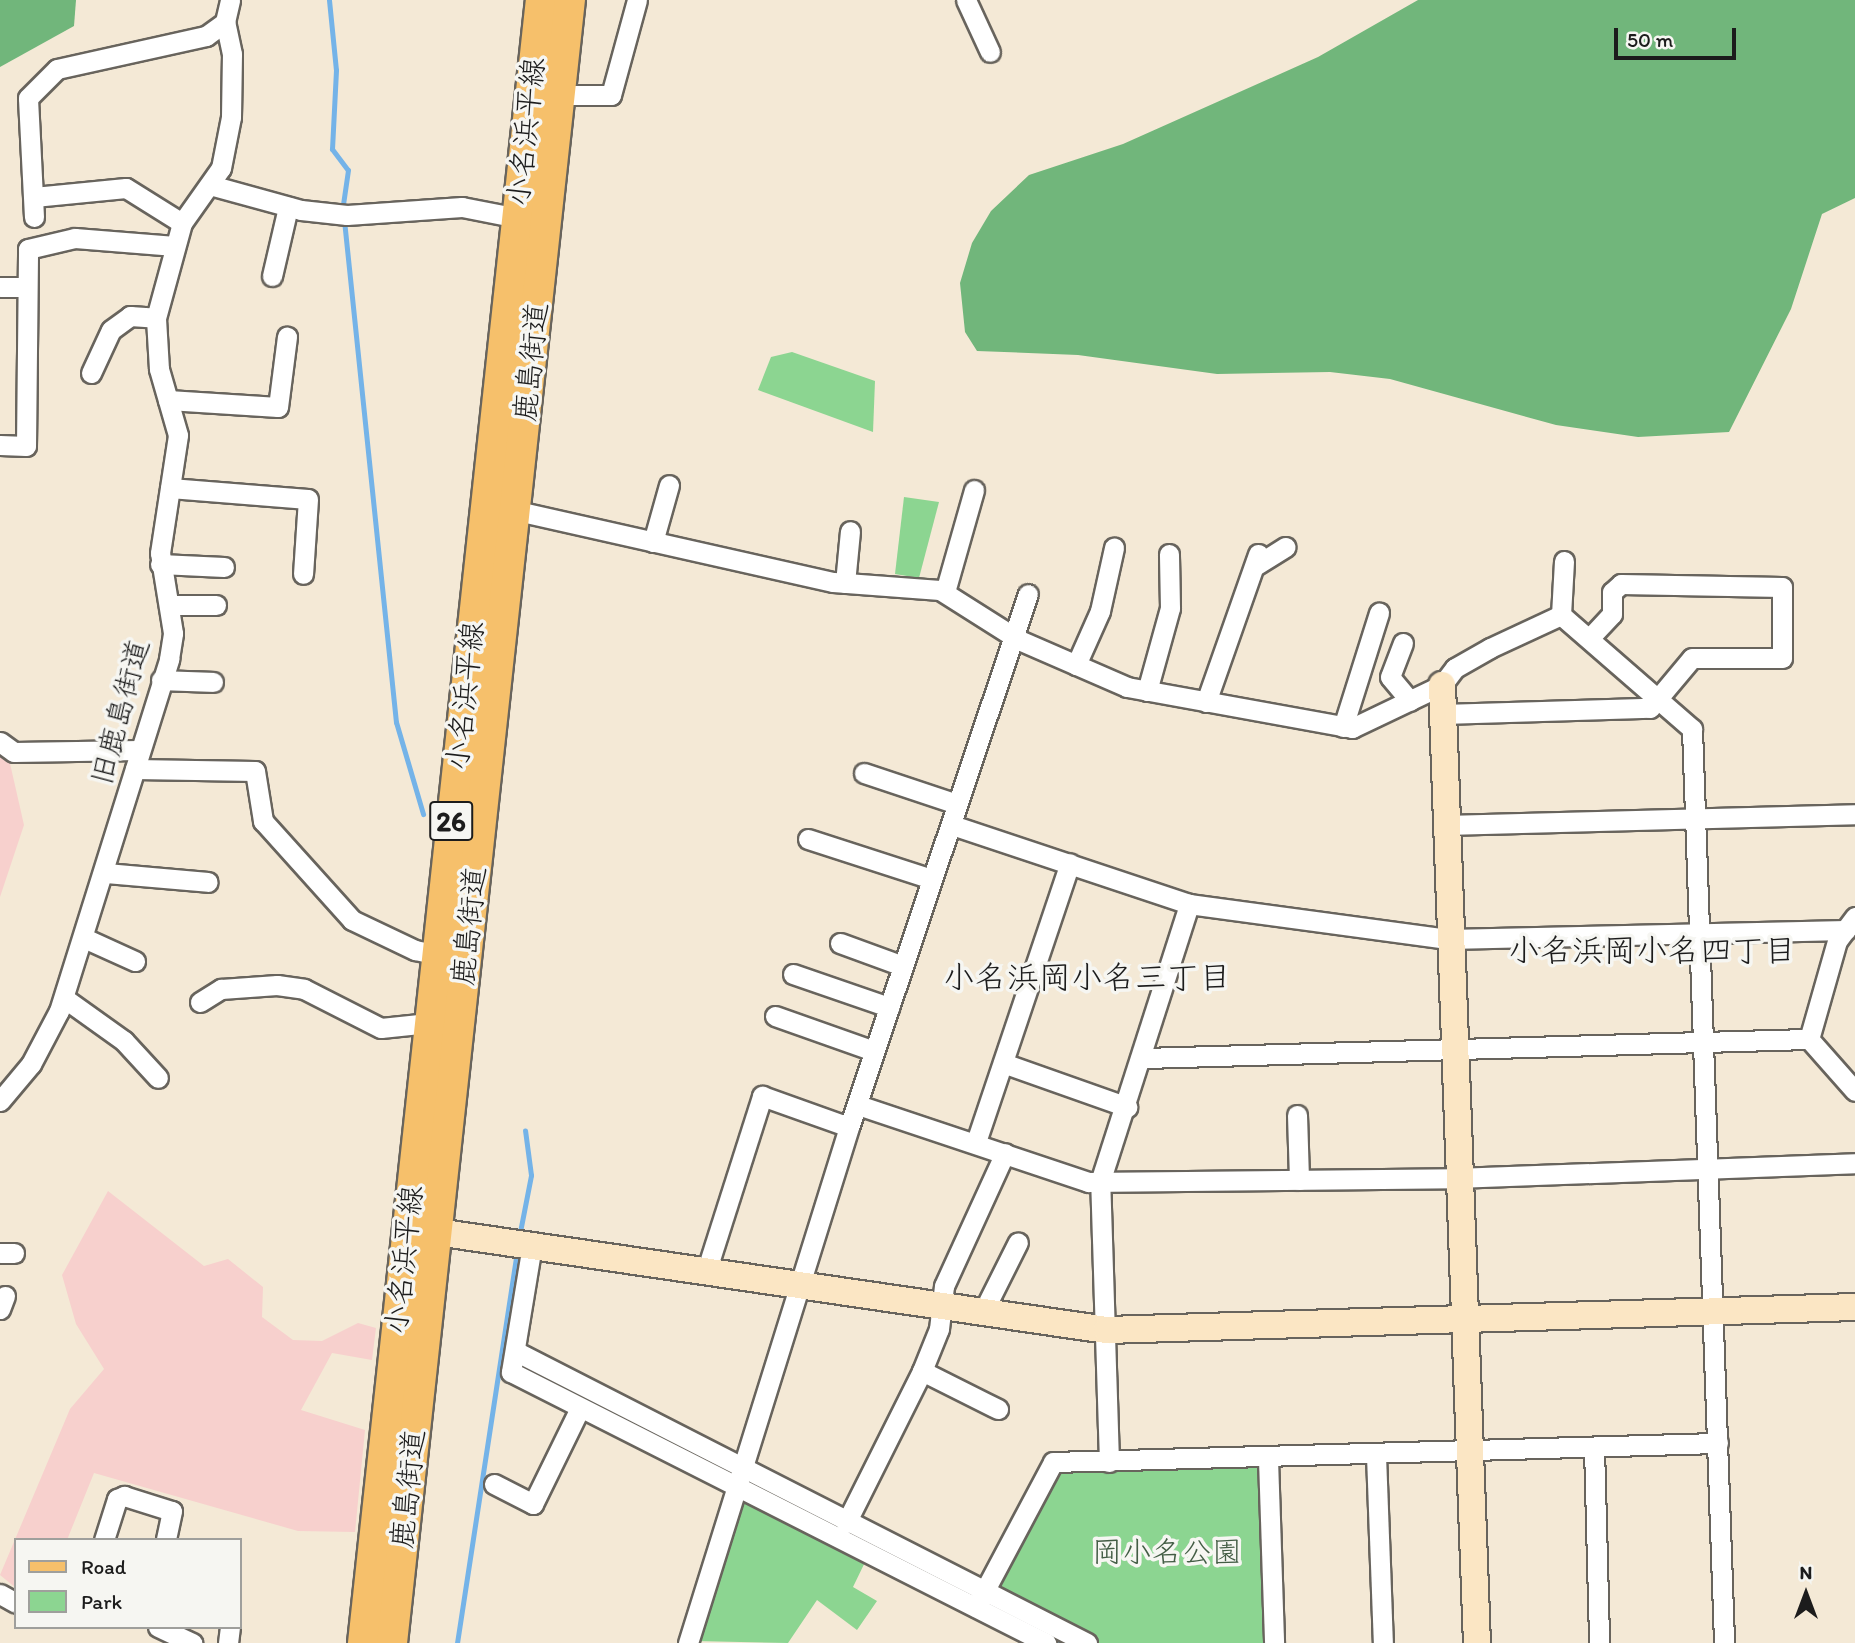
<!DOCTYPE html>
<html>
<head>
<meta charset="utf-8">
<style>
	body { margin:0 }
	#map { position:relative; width:1855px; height:1643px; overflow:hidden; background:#f4e9d6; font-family:Itim,"Klee One",sans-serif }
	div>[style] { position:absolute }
	.built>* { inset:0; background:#f7d0cd }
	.green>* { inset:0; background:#8cd591 }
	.forest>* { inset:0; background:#71b67b }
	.stream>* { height:5px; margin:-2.5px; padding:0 2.5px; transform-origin:2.5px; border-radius:2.5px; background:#74b3e8 }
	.roads { filter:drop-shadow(2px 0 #68645d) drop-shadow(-2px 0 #68645d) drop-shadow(0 2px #68645d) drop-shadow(0 -2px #68645d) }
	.street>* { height:19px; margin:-9.5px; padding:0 9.5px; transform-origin:9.5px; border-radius:9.5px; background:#fff }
	.secondary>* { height:26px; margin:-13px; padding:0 13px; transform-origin:13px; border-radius:13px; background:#fbe6c4 }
	.primary>* { height:30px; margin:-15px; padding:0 15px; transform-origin:15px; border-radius:15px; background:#f6c06b }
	span { translate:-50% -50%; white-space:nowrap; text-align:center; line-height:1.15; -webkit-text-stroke:7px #f6f6f2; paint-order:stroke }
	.shield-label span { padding:2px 5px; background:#f6f6f2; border:2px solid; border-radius:5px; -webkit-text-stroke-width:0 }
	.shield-label { font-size:28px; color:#1c1c1c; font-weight:700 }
	.street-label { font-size:30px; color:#1c1c1c }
	.park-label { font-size:30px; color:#435d45 }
	.neighbourhood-label { font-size:32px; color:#1c1c1c }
	.legend { position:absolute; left:14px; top:1538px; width:228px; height:91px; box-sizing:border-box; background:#f6f6f2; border:2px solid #9f9f9c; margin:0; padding:9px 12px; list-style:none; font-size:21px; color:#1c1c1c }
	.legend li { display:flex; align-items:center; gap:14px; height:35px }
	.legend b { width:35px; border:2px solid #9f9f9c }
	.north { position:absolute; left:1771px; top:1559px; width:70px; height:70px; -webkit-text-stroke:5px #f6f6f2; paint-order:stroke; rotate:0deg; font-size:19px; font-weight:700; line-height:28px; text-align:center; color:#1c1c1c }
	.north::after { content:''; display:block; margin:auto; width:24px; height:32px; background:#1c1c1c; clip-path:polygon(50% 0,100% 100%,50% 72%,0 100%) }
	.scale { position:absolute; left:1614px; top:28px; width:122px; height:32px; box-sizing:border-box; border:4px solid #1c1c1c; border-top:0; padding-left:9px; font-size:21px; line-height:24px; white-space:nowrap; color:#1c1c1c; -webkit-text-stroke:5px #f6f6f2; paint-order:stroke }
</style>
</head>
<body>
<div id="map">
	<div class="built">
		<i style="clip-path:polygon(0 752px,9px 759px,24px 825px,0 897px)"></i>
		<i style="clip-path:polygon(108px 1191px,204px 1266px,228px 1259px,263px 1287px,262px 1317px,293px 1340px,322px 1341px,358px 1323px,376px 1328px,372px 1360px,332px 1353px,301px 1410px,365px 1430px,355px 1532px,298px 1531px,94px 1473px,67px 1540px,16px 1540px,16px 1588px,0 1575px,70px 1409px,104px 1369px,76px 1324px,62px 1275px)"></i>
	</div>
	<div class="green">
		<i style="clip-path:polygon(792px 352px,875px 381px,873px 432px,758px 390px,771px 357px)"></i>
		<i style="clip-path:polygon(904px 497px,939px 502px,919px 578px,895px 574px)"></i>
		<i style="clip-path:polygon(1268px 1459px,1274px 1643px,1087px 1643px,985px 1592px,1053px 1462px)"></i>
		<i style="clip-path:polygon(740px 1498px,868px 1556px,853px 1587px,877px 1601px,857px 1630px,817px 1600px,788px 1643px,694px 1641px)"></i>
	</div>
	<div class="forest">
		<i style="clip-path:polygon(0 0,76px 0,74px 26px,0 67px)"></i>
		<i style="clip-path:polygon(1418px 0,1855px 0,1855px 198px,1822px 214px,1791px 309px,1729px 432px,1638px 437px,1556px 425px,1390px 379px,1330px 372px,1217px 374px,1078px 355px,977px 351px,965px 332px,960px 283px,972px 243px,991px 211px,1029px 175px,1123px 144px,1318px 57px)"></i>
	</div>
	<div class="stream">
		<i style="left:329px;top:0;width:70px;rotate:84.3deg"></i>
		<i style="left:336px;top:70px;width:79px;rotate:92.9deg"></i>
		<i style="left:332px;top:149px;width:26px;rotate:53deg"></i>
		<i style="left:348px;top:170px;width:41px;rotate:98.3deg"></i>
		<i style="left:344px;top:220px;width:505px;rotate:84.09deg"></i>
		<i style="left:396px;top:722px;width:96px;rotate:73.6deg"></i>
		<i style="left:519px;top:1237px;width:63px;rotate:-79deg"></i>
		<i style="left:531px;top:1175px;width:45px;rotate:-97.6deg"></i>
		<i style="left:1049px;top:1635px;width:17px;rotate:28deg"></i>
		<i style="left:457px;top:1643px;width:398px;rotate:-81.3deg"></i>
	</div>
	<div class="roads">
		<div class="street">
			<i style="left:966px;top:0;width:57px;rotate:65.2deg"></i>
			<i style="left:561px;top:95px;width:50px"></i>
			<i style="left:611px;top:95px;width:98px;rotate:-74.7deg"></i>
			<i style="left:210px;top:185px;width:94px;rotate:15.4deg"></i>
			<i style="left:301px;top:210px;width:46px;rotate:6.2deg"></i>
			<i style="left:347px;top:215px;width:115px;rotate:-4deg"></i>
			<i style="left:462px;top:207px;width:67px;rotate:11.1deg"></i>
			<i style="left:34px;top:197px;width:92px;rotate:-5.6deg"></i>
			<i style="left:126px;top:188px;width:66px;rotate:32deg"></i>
			<i style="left:34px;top:217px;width:119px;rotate:-92.9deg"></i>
			<i style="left:28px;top:98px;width:41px;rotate:-45deg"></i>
			<i style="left:57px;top:69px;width:153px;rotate:-12.5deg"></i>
			<i style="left:206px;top:36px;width:24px;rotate:-36deg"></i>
			<i style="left:272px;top:276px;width:71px;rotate:-76.9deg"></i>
			<i style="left:0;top:287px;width:27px"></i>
			<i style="left:91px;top:373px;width:47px;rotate:-65.1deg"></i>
			<i style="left:111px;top:330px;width:24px;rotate:-36deg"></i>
			<i style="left:130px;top:316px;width:26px;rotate:4deg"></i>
			<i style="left:168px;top:400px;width:110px;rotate:3.6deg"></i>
			<i style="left:278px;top:407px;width:71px;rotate:-82.7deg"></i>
			<i style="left:0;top:445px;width:26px;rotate:2deg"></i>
			<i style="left:26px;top:446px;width:197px;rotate:-89.4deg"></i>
			<i style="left:28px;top:249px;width:48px;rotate:-13.2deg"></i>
			<i style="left:75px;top:238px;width:100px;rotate:4.6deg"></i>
			<i style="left:170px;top:488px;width:138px;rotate:4.6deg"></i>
			<i style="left:308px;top:499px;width:75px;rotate:93.8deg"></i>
			<i style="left:504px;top:508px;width:337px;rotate:12.7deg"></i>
			<i style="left:833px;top:582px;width:107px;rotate:4.3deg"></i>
			<i style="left:940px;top:590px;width:93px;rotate:32.3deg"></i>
			<i style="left:1019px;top:640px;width:118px;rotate:23.5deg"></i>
			<i style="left:1127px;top:687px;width:229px;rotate:10.3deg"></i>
			<i style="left:1352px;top:728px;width:100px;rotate:-25.5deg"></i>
			<i style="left:1442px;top:685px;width:21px;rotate:-53deg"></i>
			<i style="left:1455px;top:668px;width:40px;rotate:-29.7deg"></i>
			<i style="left:1490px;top:648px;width:78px;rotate:-24.9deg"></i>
			<i style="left:1561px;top:615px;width:174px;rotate:41deg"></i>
			<i style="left:1692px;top:729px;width:915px;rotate:87.99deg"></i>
			<i style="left:653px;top:542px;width:59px;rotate:-74.3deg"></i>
			<i style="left:160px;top:564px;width:64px;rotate:2.7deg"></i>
			<i style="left:1255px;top:566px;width:36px;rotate:-32deg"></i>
			<i style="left:845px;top:583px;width:52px;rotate:-84.5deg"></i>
			<i style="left:945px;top:592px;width:106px;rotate:-74.1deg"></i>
			<i style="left:170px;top:605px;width:46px"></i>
			<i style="left:1561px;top:615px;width:54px;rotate:-86.8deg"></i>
			<i style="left:1403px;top:643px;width:36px;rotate:111deg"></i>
			<i style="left:1390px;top:677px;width:31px;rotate:50deg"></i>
			<i style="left:1076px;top:665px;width:59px;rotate:-66deg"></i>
			<i style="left:1100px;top:611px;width:65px;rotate:-77.5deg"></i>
			<i style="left:161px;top:680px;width:52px;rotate:2.2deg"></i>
			<i style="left:1147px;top:691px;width:86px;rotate:-74.5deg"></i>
			<i style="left:1170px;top:608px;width:54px;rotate:-91.1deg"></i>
			<i style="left:1206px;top:702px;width:157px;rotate:-70.6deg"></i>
			<i style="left:1442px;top:714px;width:208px;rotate:-1.7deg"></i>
			<i style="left:1650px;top:708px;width:65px;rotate:-50deg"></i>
			<i style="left:1692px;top:658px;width:90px"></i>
			<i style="left:1782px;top:658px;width:71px;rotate:-90deg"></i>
			<i style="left:1782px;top:587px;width:161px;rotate:-178.9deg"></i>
			<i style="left:1621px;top:584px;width:12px;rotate:138deg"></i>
			<i style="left:1612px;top:592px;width:22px;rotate:90deg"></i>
			<i style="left:1612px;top:614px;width:33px;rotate:133deg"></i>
			<i style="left:1343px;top:727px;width:120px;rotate:-72.5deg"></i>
			<i style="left:0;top:742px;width:17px;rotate:36deg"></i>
			<i style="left:14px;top:752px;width:125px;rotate:-0.9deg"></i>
			<i style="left:135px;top:769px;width:120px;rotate:1deg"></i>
			<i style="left:255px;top:771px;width:51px;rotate:80.9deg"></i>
			<i style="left:263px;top:821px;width:133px;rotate:48deg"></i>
			<i style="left:352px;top:920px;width:70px;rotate:25.5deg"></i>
			<i style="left:415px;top:950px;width:33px;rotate:12deg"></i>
			<i style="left:864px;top:773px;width:98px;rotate:18.4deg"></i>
			<i style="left:952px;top:825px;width:250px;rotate:18.4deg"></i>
			<i style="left:1189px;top:904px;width:261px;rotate:7.7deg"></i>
			<i style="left:1448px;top:939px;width:398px;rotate:-1.3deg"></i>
			<i style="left:1445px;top:825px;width:410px;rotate:-1.5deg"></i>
			<i style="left:808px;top:839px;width:130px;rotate:17.9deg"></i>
			<i style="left:106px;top:873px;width:102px;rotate:5deg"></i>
			<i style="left:1855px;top:917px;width:30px;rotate:127deg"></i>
			<i style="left:1837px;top:941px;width:102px;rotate:105.9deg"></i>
			<i style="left:1809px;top:1039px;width:69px;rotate:48.5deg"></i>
			<i style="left:84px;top:938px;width:56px;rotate:24.3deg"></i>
			<i style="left:840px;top:943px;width:67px;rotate:20.1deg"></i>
			<i style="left:793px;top:974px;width:102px;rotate:19deg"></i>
			<i style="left:64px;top:998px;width:74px;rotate:35.6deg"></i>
			<i style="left:124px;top:1041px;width:50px;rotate:47.4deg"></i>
			<i style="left:200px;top:1002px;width:25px;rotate:-32deg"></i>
			<i style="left:221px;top:989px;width:56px;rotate:-4.1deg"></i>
			<i style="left:277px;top:985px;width:27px;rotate:8deg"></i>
			<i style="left:304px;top:989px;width:86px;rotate:26.9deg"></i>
			<i style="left:381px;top:1028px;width:48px;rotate:-5.9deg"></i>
			<i style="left:775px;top:1016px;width:105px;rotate:19.5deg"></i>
			<i style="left:1144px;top:1058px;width:665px;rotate:-1.64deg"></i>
			<i style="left:1003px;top:1063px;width:132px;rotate:19.5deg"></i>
			<i style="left:0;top:1101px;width:48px;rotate:-50deg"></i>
			<i style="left:31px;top:1064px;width:60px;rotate:-62.2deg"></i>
			<i style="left:59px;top:1011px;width:369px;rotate:-72.6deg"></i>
			<i style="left:169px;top:659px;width:26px;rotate:-81deg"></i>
			<i style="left:173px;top:633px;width:81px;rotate:-99.2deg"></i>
			<i style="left:160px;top:553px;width:119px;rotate:-81.3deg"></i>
			<i style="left:178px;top:435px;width:69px;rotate:-106.1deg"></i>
			<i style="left:159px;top:369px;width:51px;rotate:-93.4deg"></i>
			<i style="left:156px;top:318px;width:98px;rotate:-74.7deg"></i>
			<i style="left:182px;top:223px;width:67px;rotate:-54.7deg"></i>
			<i style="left:221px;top:168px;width:52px;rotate:-78.9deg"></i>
			<i style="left:231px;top:117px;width:63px;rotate:-89.1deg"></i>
			<i style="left:232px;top:54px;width:33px;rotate:-102deg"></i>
			<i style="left:225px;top:22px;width:23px;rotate:-77deg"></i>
			<i style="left:858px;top:1105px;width:243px;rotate:18.5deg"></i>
			<i style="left:1088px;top:1182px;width:367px;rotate:-0.6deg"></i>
			<i style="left:1455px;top:1178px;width:400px;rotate:-2.1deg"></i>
			<i style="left:1297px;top:1115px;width:65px;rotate:88.2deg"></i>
			<i style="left:976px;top:1142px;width:294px;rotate:-71.4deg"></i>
			<i style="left:532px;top:1245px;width:129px;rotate:99.4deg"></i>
			<i style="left:511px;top:1372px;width:600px;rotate:26.86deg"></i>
			<i style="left:0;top:1253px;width:14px"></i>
			<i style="left:706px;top:1272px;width:185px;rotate:-72.3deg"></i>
			<i style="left:762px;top:1096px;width:92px;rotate:19.6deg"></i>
			<i style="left:0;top:1309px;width:14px;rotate:-69deg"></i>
			<i style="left:982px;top:1314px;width:80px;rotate:-63.4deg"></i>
			<i style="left:517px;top:1352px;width:640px;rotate:27.05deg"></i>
			<i style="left:922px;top:1371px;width:85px;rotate:26.6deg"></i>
			<i style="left:1594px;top:1447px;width:196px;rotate:88.5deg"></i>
			<i style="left:1376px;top:1455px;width:188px;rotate:87.9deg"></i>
			<i style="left:1268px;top:1459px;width:184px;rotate:88.1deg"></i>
			<i style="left:1109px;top:1462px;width:280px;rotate:-91.8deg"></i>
			<i style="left:1100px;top:1182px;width:292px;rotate:-72.2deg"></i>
			<i style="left:494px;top:1484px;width:44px;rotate:27.1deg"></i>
			<i style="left:533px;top:1504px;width:107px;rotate:-63.9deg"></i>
			<i style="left:846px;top:1523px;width:170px;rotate:-63.4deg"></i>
			<i style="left:922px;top:1371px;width:45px;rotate:-68deg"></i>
			<i style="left:939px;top:1329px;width:43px;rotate:-83.4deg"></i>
			<i style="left:944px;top:1286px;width:146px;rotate:-65.4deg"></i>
			<i style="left:104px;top:1540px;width:43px;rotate:-72.4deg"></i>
			<i style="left:117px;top:1499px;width:8px;rotate:-23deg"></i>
			<i style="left:124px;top:1496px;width:50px;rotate:17.4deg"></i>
			<i style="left:172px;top:1511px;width:30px;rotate:102deg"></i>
			<i style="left:0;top:1594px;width:18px;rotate:29deg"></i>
			<i style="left:976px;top:1607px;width:164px;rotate:-62deg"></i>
			<i style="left:1053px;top:1462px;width:665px;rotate:-1.64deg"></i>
			<i style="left:158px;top:1627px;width:38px;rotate:25deg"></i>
			<i style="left:228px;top:1643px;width:16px;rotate:-83deg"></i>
			<i style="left:688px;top:1643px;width:541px;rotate:-72.67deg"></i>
			<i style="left:849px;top:1127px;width:562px;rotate:-71.44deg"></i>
		</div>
		<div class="secondary">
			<i style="left:1442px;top:685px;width:959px;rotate:87.91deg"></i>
			<i style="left:416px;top:1229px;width:698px;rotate:8.32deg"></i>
			<i style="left:1107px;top:1330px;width:748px;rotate:-1.76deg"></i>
		</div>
		<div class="primary">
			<i style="left:363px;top:1643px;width:1653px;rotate:-83.82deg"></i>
			<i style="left:392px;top:1643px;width:1653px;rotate:-83.82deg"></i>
		</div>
	</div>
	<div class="shield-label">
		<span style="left:451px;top:821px">26</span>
	</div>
	<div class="street-label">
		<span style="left:526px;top:132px;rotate:-84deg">小名浜平線</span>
		<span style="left:531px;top:362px;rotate:-84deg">鹿島街道</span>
		<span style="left:465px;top:696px;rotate:-84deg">小名浜平線</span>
		<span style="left:120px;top:712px;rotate:-75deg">旧鹿島街道</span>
		<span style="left:469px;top:926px;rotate:-84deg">鹿島街道</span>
		<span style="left:404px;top:1260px;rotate:-84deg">小名浜平線</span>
		<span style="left:408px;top:1489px;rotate:-84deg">鹿島街道</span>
	</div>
	<div class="park-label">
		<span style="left:1167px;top:1552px">岡小名公園</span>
	</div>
	<div class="neighbourhood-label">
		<span style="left:1652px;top:950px">小名浜岡小名四丁目</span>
		<span style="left:1087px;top:977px">小名浜岡小名三丁目</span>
	</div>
	<ul class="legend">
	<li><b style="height:9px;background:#f6c06b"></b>Road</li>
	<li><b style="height:19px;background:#8cd591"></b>Park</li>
	</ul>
	<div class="north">N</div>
	<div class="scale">50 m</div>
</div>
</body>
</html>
